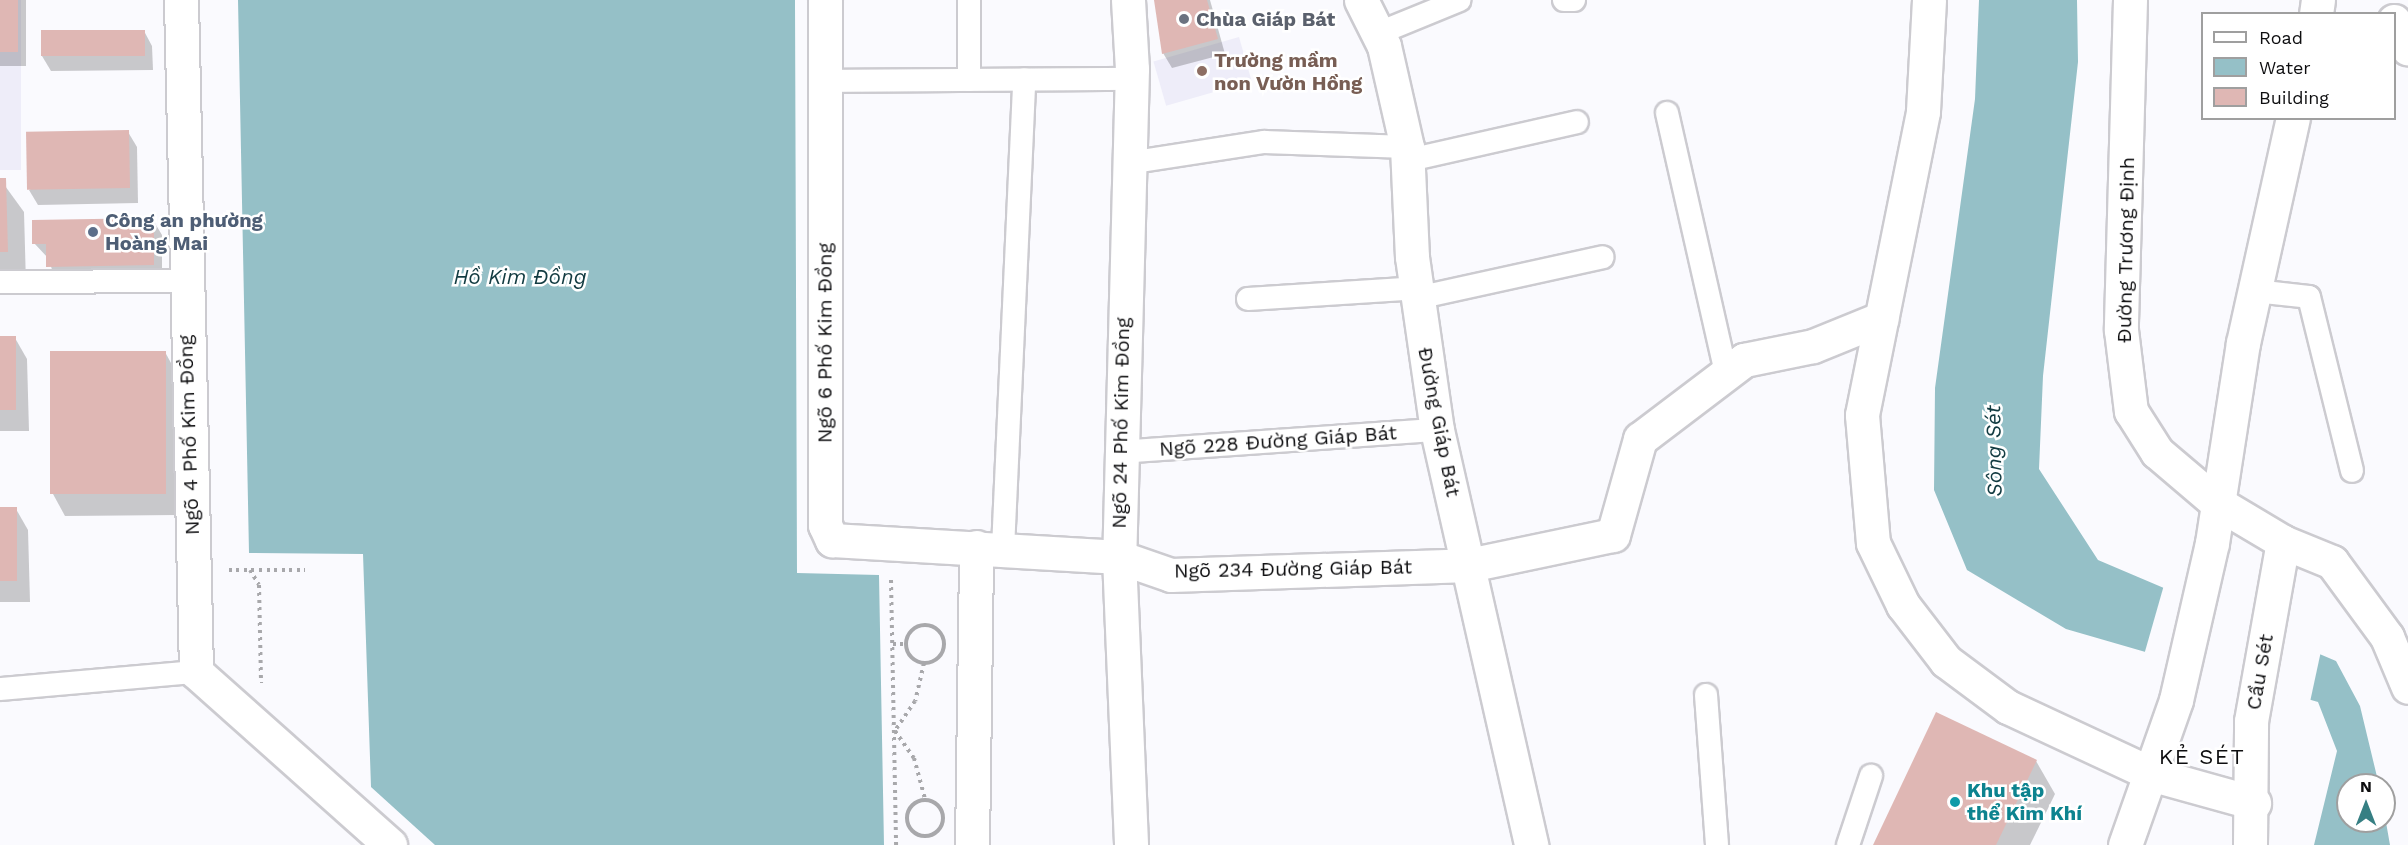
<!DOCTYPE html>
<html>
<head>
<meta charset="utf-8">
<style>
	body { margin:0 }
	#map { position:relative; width:2408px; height:845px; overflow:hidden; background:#fafafe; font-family:"Work Sans",sans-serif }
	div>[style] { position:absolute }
	.built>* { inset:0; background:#eeedf9; transform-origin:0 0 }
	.water>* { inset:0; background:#95c0c7 }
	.pier>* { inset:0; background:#fafafe }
	.shadow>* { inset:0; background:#0003; transform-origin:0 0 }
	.building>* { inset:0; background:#dfb7b4; transform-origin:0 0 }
	.path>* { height:4px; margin-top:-2px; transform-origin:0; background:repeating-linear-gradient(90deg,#a8a8ab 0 3px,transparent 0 7.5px) }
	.path>.ring { margin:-2px; padding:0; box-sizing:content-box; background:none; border:4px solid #a8a8ab; border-radius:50% }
	.roads { filter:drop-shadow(2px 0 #cccbd0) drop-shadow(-2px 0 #cccbd0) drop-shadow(0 2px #cccbd0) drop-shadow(0 -2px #cccbd0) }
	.service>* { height:22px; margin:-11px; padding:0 11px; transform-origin:11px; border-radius:11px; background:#fff }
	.minor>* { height:33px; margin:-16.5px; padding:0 16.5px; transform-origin:16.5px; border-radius:16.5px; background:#fff }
	.tertiary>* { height:33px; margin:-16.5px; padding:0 16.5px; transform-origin:16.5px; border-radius:16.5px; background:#fff }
	.secondary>* { height:33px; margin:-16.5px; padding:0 16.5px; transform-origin:16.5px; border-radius:16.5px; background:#fff }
	.dots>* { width:16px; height:16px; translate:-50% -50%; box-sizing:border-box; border:3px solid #fff; border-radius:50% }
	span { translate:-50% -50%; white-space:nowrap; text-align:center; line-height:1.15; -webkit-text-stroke:5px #fff; paint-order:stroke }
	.worship-label { font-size:20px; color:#5b616d; font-weight:700 }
	.left { translate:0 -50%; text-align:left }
	.education-label { font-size:20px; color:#785e54; font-weight:700 }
	.service-label { font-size:20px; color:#4e5e75; font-weight:700 }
	.street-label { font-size:20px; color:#0e0e10 }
	.culture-label { font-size:20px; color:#0d838f; font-weight:700 }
	.water-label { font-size:21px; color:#123b41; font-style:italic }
	.quarter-label { font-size:22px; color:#0e0e10; letter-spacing:1.5px }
	.legend { position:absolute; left:2201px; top:12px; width:195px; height:108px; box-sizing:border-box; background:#fff; border:2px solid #9f9f9f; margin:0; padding:8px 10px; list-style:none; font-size:18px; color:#0e0e10 }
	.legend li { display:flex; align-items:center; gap:12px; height:30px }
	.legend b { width:30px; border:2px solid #9f9f9f }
	.north { position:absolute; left:2336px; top:773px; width:60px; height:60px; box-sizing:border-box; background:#fff; border:2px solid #9f9f9f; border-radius:50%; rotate:0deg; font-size:16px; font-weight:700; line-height:24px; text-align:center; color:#0e0e10 }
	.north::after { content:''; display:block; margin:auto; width:21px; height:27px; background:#367f83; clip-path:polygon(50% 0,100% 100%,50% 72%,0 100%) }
</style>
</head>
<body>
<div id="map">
	<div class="built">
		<i style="left:0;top:0;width:21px;height:170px"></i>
		<i style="left:1239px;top:37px;width:46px;height:89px;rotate:74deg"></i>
	</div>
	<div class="water">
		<i style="clip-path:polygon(238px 0,795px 0,797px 573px,879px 575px,884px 845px,435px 845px,371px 787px,363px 554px,249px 553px)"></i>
		<i style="clip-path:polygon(1979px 0,2077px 0,2078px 62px,2043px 376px,2039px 469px,2098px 560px,2336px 661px,2360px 706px,2379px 785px,2348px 785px,2348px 821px,2384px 821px,2384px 811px,2390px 845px,2314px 845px,2337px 751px,2318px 702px,2066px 629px,1967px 570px,1934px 490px,1935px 388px,1975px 99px)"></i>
	</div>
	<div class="pier">
		<i style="clip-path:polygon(2164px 585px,2321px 651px,2310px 702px,2144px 655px)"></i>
	</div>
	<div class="shadow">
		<i style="left:0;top:0;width:26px;height:66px"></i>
		<i style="clip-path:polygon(1155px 0,1210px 0,1225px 54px,1172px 68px,1163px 53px)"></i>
		<i style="clip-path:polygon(144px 31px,152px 46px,153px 70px,51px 71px,42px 56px)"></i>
		<i style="clip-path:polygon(128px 132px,137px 147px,138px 203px,38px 205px,29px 190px)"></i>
		<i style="clip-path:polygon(0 179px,24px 212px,26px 284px,0 284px)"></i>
		<i style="clip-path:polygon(153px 220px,162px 235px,162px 280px,56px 281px,48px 258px,34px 243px)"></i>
		<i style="clip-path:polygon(0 338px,15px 338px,27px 359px,29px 431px,0 431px)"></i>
		<i style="clip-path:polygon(165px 352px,177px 374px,178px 515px,65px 516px,53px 494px)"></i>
		<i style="clip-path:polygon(0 509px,16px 509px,28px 530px,30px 602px,0 602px)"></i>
		<i style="clip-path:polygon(2036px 761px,2055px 794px,2030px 845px,1874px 845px)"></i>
	</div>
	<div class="building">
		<i style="left:0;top:0;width:18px;height:52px"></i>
		<i style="clip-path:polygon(1154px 0,1207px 0,1218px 39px,1162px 54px)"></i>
		<i style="left:145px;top:30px;width:26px;height:104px;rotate:90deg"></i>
		<i style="left:129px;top:130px;width:58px;height:103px;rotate:89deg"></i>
		<i style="clip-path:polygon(0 178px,6px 178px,8px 252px,0 252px)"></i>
		<i style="clip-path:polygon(154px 218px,154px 265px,46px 267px,46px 244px,32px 244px,32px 220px)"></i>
		<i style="left:0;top:336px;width:16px;height:74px"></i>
		<i style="left:166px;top:351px;width:143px;height:116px;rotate:90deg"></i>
		<i style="left:0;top:507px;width:17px;height:74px"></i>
		<i style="clip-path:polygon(1936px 712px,2037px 760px,1996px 845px,1873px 845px)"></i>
	</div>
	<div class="path">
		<i style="left:229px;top:570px;width:76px"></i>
		<i style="left:250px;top:570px;width:17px;rotate:59deg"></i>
		<i style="left:259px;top:585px;width:98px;rotate:88.8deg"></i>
		<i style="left:891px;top:580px;width:265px;rotate:88.9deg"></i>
		<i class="ring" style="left:906px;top:625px;width:34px;height:34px"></i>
		<i style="left:893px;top:644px;width:12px"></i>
		<i style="left:924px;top:663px;width:39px;rotate:103deg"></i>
		<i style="left:915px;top:701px;width:36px;rotate:124deg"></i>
		<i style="left:895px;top:731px;width:33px;rotate:55deg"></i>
		<i style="left:914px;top:758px;width:42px;rotate:75deg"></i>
		<i class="ring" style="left:907px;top:800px;width:32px;height:32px"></i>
	</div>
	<div class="roads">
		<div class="service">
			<i style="left:969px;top:0;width:80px;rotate:90deg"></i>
			<i style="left:1564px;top:0;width:10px"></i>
			<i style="left:1379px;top:33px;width:87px;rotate:-22.2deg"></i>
			<i style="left:825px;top:81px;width:306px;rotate:-0.4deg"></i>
			<i style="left:1667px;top:113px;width:266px;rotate:77.2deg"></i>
			<i style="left:1409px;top:160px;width:172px;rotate:-12.7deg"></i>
			<i style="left:1128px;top:163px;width:138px;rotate:-8.8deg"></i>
			<i style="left:1264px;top:142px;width:143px;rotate:2deg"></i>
			<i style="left:0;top:282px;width:184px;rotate:-0.3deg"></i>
			<i style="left:2255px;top:291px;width:54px;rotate:6.3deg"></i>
			<i style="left:2309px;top:297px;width:179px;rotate:76.1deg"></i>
			<i style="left:1417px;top:298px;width:190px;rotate:-12.4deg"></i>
			<i style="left:1248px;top:299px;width:168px;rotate:-3.7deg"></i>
			<i style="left:1119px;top:452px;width:319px;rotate:-4deg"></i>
			<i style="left:1003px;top:549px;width:470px;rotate:-87.4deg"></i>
			<i style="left:0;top:689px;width:197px;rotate:-5deg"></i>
			<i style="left:1706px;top:695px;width:150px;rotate:85.8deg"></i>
			<i style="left:1848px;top:845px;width:73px;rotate:-71.6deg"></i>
		</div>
		<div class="minor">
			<i style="left:181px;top:0;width:672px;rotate:88.72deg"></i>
			<i style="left:196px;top:672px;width:260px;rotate:41.7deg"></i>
			<i style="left:825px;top:0;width:525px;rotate:90deg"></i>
			<i style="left:825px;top:525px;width:17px;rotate:65deg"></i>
			<i style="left:832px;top:540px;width:288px;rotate:3.4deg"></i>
			<i style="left:1119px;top:557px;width:55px;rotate:19.1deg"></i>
			<i style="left:1171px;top:575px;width:298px;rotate:-1.9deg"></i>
			<i style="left:1469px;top:565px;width:147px;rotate:-11.8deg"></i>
			<i style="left:1613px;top:535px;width:100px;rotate:-74.3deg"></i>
			<i style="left:1640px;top:439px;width:131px;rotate:-37.2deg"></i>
			<i style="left:1744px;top:360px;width:70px;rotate:-11.5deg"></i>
			<i style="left:1813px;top:346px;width:74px;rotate:-22.1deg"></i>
			<i style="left:1128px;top:0;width:69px;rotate:86.7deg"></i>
			<i style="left:1132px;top:69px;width:488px;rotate:91.5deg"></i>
			<i style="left:1119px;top:557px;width:288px;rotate:87.6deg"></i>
			<i style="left:1361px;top:0;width:51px;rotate:63.4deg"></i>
			<i style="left:1384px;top:46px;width:104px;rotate:77.2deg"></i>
			<i style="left:1407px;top:147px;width:110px;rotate:87.4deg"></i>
			<i style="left:1412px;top:257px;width:175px;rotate:81.8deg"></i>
			<i style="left:1437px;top:430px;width:426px;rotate:77.2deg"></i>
			<i style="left:1929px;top:0;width:112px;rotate:93.1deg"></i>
			<i style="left:1923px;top:112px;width:309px;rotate:101.4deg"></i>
			<i style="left:1862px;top:415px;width:128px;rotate:85.1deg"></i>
			<i style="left:1873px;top:543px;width:69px;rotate:64.2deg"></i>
			<i style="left:1903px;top:605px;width:71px;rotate:52.5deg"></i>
			<i style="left:1946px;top:661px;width:77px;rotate:36.6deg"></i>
			<i style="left:2008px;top:707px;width:161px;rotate:25deg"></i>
			<i style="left:2154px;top:775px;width:104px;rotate:15.6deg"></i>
			<i style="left:2130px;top:0;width:330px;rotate:91.6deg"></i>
			<i style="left:2121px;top:330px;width:82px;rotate:83deg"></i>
			<i style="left:2131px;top:411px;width:49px;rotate:57.6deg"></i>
			<i style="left:2157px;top:452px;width:77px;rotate:40.3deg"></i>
			<i style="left:2394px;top:21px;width:31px;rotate:63deg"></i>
			<i style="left:972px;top:845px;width:298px;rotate:-89.2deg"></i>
		</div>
		<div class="tertiary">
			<i style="left:2216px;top:502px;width:78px;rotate:30.8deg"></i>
			<i style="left:2283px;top:542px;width:53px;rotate:22.2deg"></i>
			<i style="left:2332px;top:562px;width:93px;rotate:53.7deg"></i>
			<i style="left:2387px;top:637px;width:54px;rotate:67.2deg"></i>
			<i style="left:2250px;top:845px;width:124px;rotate:-89.5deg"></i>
			<i style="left:2251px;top:721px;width:182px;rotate:-79.9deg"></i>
		</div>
		<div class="secondary">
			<i style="left:2316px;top:14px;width:14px;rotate:-82deg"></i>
			<i style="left:2125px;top:845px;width:154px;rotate:-70.6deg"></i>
			<i style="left:2176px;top:700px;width:161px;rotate:-77.1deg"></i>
			<i style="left:2212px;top:543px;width:202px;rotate:-81.2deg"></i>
			<i style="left:2243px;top:343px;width:230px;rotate:-77.5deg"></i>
		</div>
	</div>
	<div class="dots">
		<i style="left:1184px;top:19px;background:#6b7280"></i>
		<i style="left:1202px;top:71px;background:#8d6e63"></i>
		<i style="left:93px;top:232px;background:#5c6f8a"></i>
		<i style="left:1955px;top:802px;background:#0f9aa8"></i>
	</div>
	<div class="worship-label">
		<span class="left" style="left:1196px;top:19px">Chùa Giáp Bát</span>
	</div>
	<div class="education-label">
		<span class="left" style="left:1214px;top:72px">Trường mầm<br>non Vườn Hồng</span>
	</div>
	<div class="service-label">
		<span class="left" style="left:105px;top:232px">Công an phường<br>Hoàng Mai</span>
	</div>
	<div class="street-label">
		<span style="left:2126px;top:250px;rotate:-89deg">Đường Trương Định</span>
		<span style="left:825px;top:343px;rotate:-90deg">Ngõ 6 Phố Kim Đồng</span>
		<span style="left:1439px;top:422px;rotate:79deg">Đường Giáp Bát</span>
		<span style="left:1121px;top:423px;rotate:-89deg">Ngõ 24 Phố Kim Đồng</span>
		<span style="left:189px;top:435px;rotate:-92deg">Ngõ 4 Phố Kim Đồng</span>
		<span style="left:1278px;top:441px;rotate:-4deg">Ngõ 228 Đường Giáp Bát</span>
		<span style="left:1293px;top:569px;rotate:-1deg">Ngõ 234 Đường Giáp Bát</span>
		<span style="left:2260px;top:672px;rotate:-80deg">Cầu Sét</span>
	</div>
	<div class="culture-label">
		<span class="left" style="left:1967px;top:802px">Khu tập<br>thể Kim Khí</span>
	</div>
	<div class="water-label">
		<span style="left:520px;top:277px">Hồ Kim Đồng</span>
		<span style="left:1994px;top:451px;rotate:-91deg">Sông Sét</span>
	</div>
	<div class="quarter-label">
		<span style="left:2202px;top:757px">KẺ SÉT</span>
	</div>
	<ul class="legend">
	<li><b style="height:8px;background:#fff"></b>Road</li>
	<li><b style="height:16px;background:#95c0c7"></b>Water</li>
	<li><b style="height:16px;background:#dfb7b4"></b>Building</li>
	</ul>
	<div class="north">N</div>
</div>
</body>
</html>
